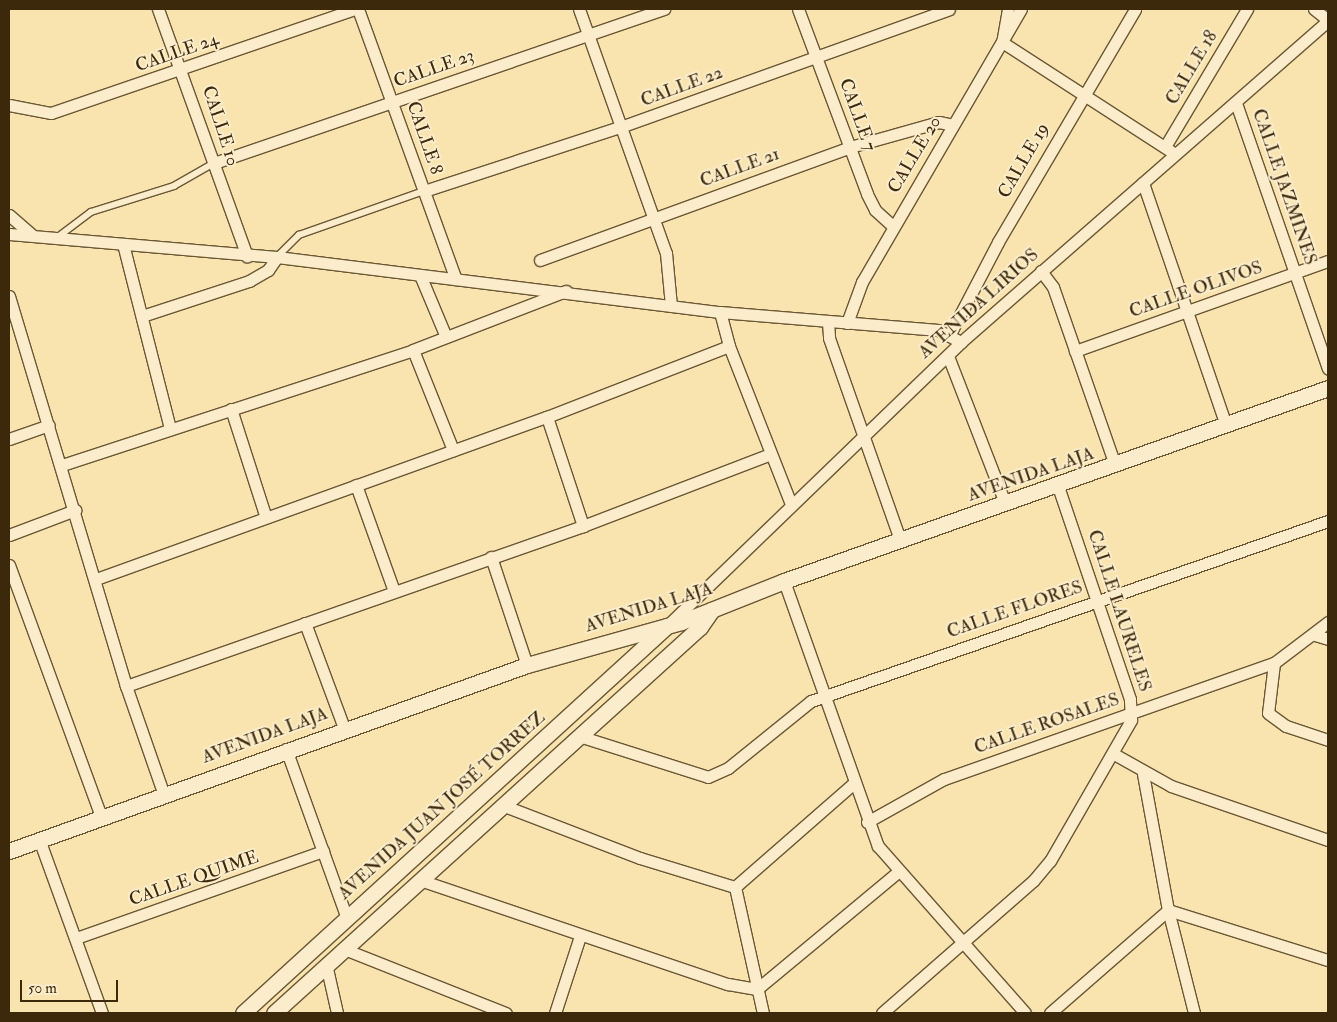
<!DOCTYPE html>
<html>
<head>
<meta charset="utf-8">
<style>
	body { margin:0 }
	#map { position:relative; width:1337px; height:1022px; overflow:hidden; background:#f9e4b0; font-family:"IM FELL Double Pica",serif }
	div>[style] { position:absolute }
	.roads { filter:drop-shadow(1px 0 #6b5734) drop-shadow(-1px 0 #6b5734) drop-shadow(0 1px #6b5734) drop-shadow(0 -1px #6b5734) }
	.service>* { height:5.5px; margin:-2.75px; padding:0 2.75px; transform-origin:2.75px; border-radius:2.75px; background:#fbedcc }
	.minor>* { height:11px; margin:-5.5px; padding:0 5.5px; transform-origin:5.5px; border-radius:5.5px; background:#fbedcc }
	.tertiary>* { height:15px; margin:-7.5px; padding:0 7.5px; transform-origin:7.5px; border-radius:7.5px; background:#fbedcc }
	span { translate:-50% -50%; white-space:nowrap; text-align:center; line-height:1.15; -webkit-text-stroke:4px #fbedcc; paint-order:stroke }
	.street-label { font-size:18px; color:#3c280b }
	.frame { position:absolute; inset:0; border:10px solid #3c280b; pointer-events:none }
	.scale { position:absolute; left:20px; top:980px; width:98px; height:22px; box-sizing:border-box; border:2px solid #3c280b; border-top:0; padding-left:6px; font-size:15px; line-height:18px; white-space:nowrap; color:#3c280b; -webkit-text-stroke:4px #fbedcc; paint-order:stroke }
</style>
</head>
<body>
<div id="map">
	<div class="roads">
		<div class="service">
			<i style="left:58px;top:237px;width:41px;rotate:-37.1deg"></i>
			<i style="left:91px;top:212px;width:87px;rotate:-17.4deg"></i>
			<i style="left:174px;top:186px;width:46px;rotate:-29.9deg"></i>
			<i style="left:277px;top:257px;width:31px;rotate:-45deg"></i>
			<i style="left:299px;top:235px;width:133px;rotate:-19.4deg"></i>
		</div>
		<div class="minor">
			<i style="left:158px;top:9px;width:263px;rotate:70.2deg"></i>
			<i style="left:358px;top:9px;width:287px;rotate:70.1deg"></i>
			<i style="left:579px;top:9px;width:259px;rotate:70.4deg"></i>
			<i style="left:666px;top:253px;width:53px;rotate:84.6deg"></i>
			<i style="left:798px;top:9px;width:197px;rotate:69.5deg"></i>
			<i style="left:867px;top:194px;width:18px;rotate:63deg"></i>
			<i style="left:875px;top:210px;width:24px;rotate:42deg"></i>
			<i style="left:1008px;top:9px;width:34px;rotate:100deg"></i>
			<i style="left:1002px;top:42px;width:206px;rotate:32.9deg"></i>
			<i style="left:1314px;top:9px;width:18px;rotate:38deg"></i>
			<i style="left:1236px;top:103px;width:281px;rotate:70.9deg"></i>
			<i style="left:9px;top:105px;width:43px;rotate:10.8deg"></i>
			<i style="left:51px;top:113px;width:320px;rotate:-18.9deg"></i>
			<i style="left:1166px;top:145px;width:158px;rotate:-59.2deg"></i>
			<i style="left:214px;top:163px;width:476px;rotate:-18.9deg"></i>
			<i style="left:1143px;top:183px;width:256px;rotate:71.1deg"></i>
			<i style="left:424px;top:191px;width:209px;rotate:-18.1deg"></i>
			<i style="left:623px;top:126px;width:346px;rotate:-19.7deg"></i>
			<i style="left:9px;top:215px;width:29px;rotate:41deg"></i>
			<i style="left:9px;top:234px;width:269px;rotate:4.9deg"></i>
			<i style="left:277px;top:257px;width:446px;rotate:7.1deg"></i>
			<i style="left:720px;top:312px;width:219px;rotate:4.7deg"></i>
			<i style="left:938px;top:330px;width:26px;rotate:28deg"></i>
			<i style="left:123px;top:244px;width:190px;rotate:75.7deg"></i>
			<i style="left:540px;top:260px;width:330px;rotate:-20deg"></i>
			<i style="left:850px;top:147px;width:92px;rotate:-15.7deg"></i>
			<i style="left:939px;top:122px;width:14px;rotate:12deg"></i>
			<i style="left:1041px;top:271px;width:20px;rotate:53deg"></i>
			<i style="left:1053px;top:287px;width:188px;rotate:70.8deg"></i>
			<i style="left:420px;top:275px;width:67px;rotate:67.2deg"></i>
			<i style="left:9px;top:296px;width:407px;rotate:73.3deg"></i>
			<i style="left:126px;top:686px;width:112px;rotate:70.8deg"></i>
			<i style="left:720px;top:312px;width:35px;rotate:75deg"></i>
			<i style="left:729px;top:346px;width:170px;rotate:68.6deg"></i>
			<i style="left:142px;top:316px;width:113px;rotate:-18.1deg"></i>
			<i style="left:249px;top:281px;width:22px;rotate:-30deg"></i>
			<i style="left:268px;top:270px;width:16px;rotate:-55deg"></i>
			<i style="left:828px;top:322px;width:16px;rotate:86deg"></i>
			<i style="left:829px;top:338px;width:214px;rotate:70.6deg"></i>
			<i style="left:847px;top:323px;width:44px;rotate:-69.9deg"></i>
			<i style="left:862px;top:282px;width:316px;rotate:-59.8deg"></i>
			<i style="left:950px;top:334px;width:104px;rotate:-62.4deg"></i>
			<i style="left:998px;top:242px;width:270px;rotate:-59.5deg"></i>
			<i style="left:413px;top:350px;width:108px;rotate:68.2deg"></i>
			<i style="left:1075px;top:351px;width:269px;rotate:-19.6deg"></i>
			<i style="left:948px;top:356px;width:158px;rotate:68.8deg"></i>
			<i style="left:231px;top:409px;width:111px;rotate:72.2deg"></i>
			<i style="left:547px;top:417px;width:115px;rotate:71.7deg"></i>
			<i style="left:9px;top:439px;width:42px;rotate:-19.3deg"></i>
			<i style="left:62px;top:465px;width:369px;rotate:-18.1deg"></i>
			<i style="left:413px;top:350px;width:164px;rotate:-21.1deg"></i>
			<i style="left:356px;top:485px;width:113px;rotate:70.3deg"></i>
			<i style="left:9px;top:535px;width:71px;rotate:-20.7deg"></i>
			<i style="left:491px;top:557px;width:114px;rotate:71.6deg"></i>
			<i style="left:9px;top:565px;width:267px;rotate:69.9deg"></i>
			<i style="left:96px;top:579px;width:479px;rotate:-19.8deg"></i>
			<i style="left:547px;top:417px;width:195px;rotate:-21.3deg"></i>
			<i style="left:784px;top:581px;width:281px;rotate:70.5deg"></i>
			<i style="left:878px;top:846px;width:222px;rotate:48.6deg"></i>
			<i style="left:305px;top:623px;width:112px;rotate:69.6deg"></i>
			<i style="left:668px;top:625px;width:407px;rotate:-44deg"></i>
			<i style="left:961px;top:342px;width:488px;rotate:-41.2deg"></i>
			<i style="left:1315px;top:635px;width:14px;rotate:17deg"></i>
			<i style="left:1274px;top:663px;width:50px;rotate:96.8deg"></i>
			<i style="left:1268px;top:713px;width:22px;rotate:36deg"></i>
			<i style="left:1286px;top:726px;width:44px;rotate:18.4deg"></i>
			<i style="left:126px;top:686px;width:484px;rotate:-19.3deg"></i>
			<i style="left:583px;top:526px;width:201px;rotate:-21deg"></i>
			<i style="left:579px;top:736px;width:135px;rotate:17.6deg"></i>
			<i style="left:708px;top:777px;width:22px;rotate:-24deg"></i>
			<i style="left:728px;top:768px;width:107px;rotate:-38.9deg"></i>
			<i style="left:811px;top:701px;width:547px;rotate:-19.2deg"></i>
			<i style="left:286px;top:749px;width:180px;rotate:70.2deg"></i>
			<i style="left:1114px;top:754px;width:65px;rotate:29.3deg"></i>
			<i style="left:1171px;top:786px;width:166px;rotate:19deg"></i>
			<i style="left:1143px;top:774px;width:138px;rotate:79.6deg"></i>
			<i style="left:1168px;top:910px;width:106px;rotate:75.8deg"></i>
			<i style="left:502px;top:805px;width:148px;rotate:21deg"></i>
			<i style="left:640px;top:858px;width:99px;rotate:17deg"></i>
			<i style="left:735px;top:887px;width:159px;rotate:-41.2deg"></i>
			<i style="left:867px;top:822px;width:88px;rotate:-29.2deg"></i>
			<i style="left:944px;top:779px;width:350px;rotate:-19.4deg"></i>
			<i style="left:1274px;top:663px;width:68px;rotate:-37.2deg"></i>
			<i style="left:39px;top:839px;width:185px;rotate:70.1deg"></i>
			<i style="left:420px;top:880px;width:325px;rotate:18.7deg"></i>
			<i style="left:728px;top:984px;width:29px;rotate:10deg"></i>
			<i style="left:757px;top:989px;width:183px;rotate:-39.7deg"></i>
			<i style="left:735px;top:887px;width:129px;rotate:77.5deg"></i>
			<i style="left:1168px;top:910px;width:168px;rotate:17.4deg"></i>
			<i style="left:76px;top:938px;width:262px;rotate:-19.4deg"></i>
			<i style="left:344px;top:949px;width:174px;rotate:21.6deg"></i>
			<i style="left:326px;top:964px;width:50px;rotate:77.3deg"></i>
			<i style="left:555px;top:1013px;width:81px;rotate:-72deg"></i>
			<i style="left:882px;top:1013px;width:201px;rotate:-41.2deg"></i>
			<i style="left:1033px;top:881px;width:26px;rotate:-50deg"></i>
			<i style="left:1050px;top:861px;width:163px;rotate:-60.1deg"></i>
			<i style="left:1131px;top:720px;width:21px;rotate:-93deg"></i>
			<i style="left:1130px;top:699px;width:225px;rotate:-108.7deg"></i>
			<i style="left:1050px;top:1013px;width:157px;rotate:-41.1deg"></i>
		</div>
		<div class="tertiary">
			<i style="left:9px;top:851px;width:550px;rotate:-19.75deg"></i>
			<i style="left:527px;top:665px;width:160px;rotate:-15.6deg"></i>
			<i style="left:681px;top:622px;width:111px;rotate:-21.7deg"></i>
			<i style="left:784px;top:581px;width:577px;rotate:-19.53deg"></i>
			<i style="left:243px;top:1013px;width:574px;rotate:-42.39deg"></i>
			<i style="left:274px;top:1013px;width:575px;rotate:-42.18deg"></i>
			<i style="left:700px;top:627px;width:21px;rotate:-55deg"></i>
		</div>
	</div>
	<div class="street-label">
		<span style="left:177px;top:53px;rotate:-19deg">CALLE 24</span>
		<span style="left:1192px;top:68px;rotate:-59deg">CALLE 18</span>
		<span style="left:434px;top:69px;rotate:-19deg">CALLE 23</span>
		<span style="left:682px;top:87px;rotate:-20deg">CALLE 22</span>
		<span style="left:857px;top:115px;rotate:70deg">CALLE 7</span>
		<span style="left:220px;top:126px;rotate:72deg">CALLE 10</span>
		<span style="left:424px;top:138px;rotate:71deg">CALLE 8</span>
		<span style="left:915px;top:155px;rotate:-59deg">CALLE 20</span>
		<span style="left:1024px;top:161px;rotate:-60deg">CALLE 19</span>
		<span style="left:740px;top:168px;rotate:-20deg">CALLE 21</span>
		<span style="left:1284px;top:187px;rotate:71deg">CALLE JAZMINES</span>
		<span style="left:1196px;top:290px;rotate:-19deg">CALLE OLIVOS</span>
		<span style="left:979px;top:304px;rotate:-42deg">AVENIDA LIRIOS</span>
		<span style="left:1031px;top:475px;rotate:-19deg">AVENIDA LAJA</span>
		<span style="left:649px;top:608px;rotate:-17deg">AVENIDA LAJA</span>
		<span style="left:1015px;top:610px;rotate:-19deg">CALLE FLORES</span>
		<span style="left:1119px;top:611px;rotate:72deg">CALLE LAURELES</span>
		<span style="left:1047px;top:724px;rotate:-19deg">CALLE ROSALES</span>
		<span style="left:265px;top:736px;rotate:-20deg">AVENIDA LAJA</span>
		<span style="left:442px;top:806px;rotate:-42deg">AVENIDA JUAN JOSÉ TORREZ</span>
		<span style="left:194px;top:879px;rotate:-19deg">CALLE QUIME</span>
	</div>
	<div class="frame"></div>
	<div class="scale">50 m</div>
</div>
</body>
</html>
